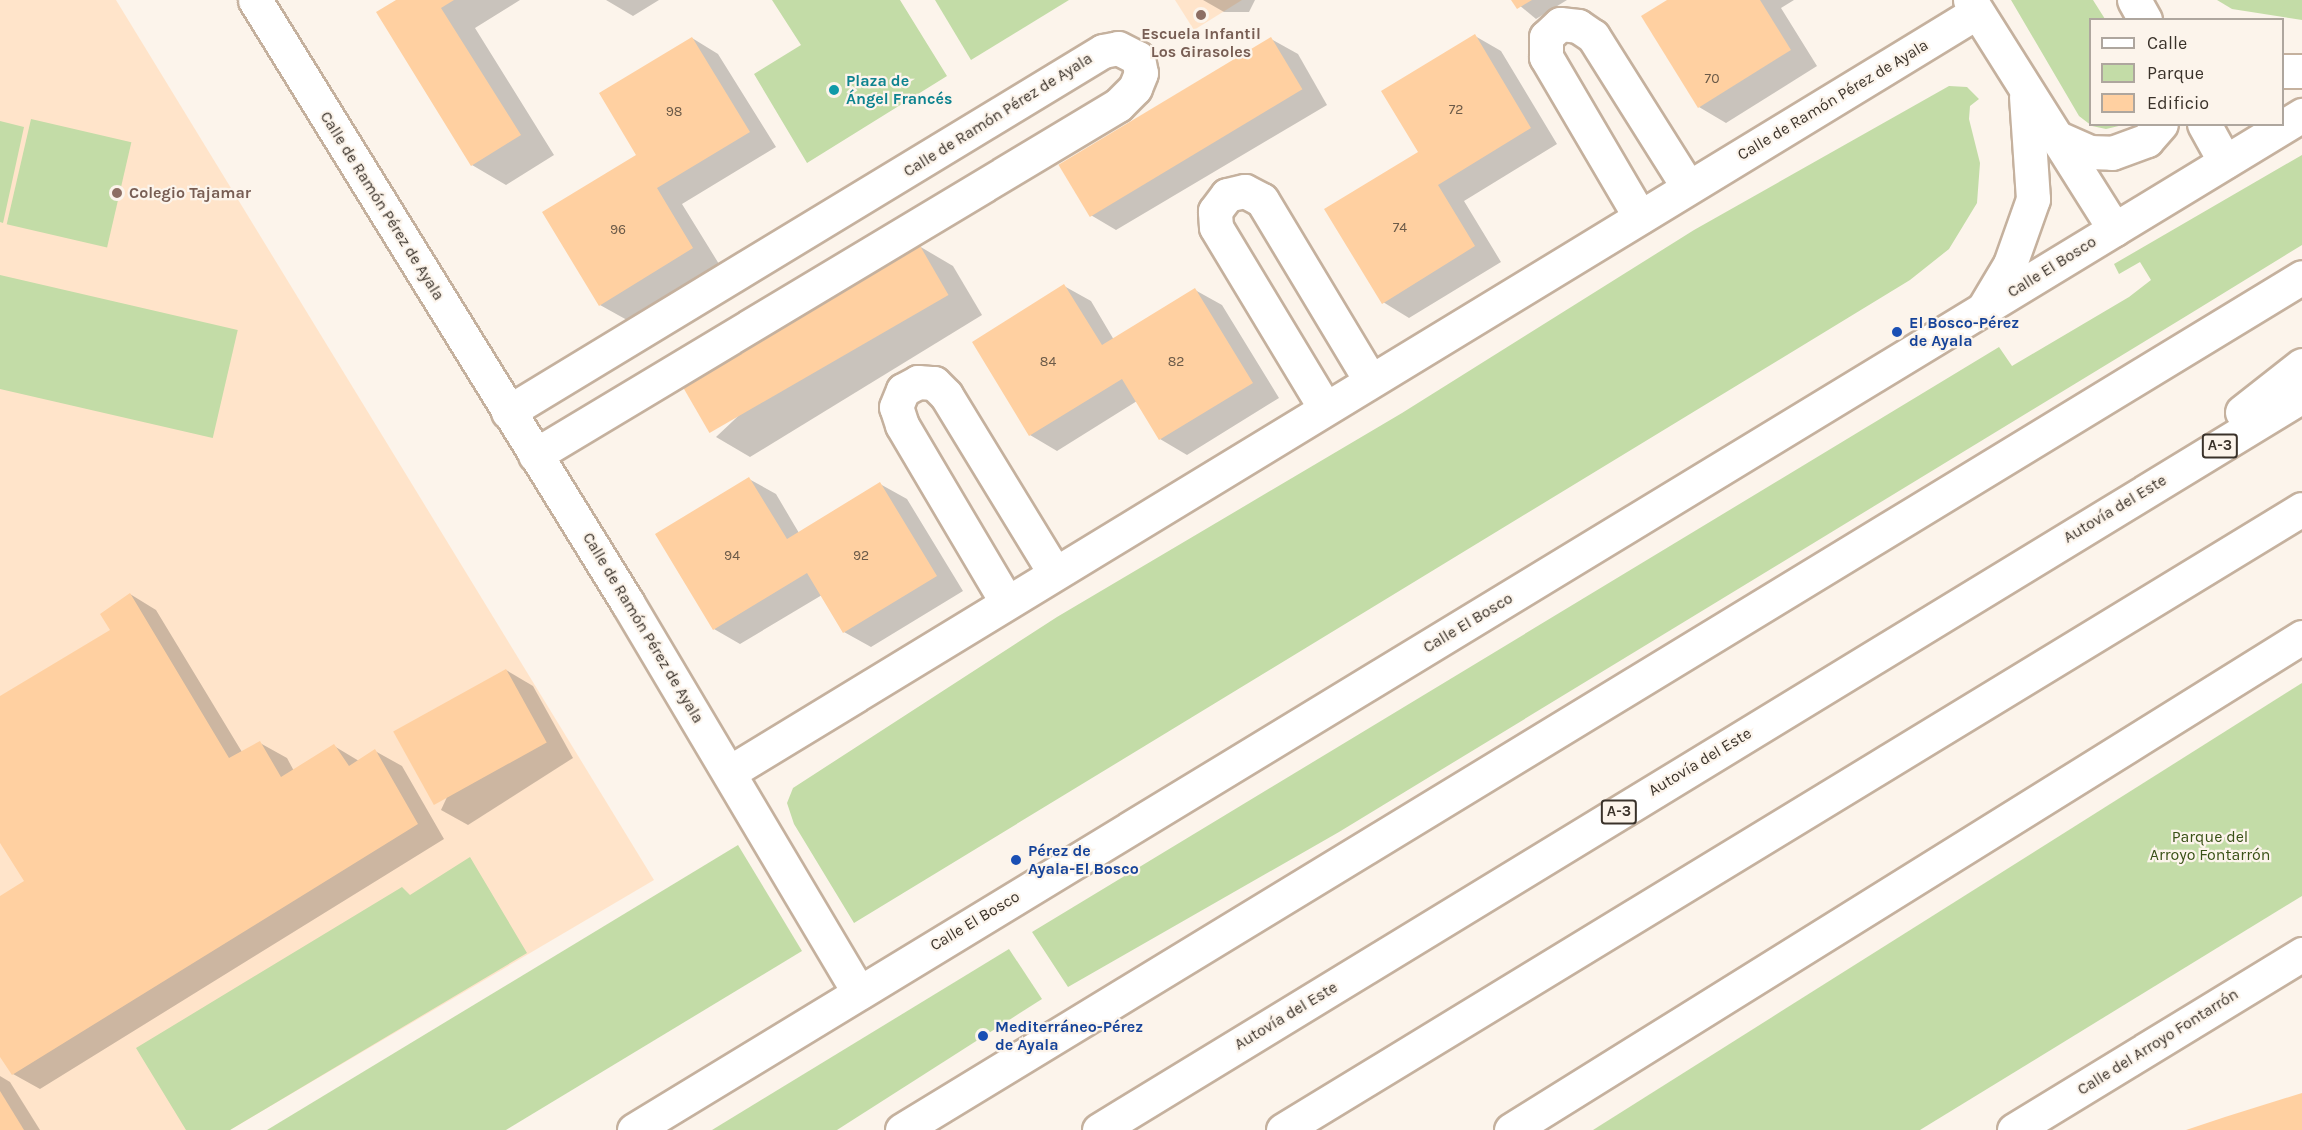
<!DOCTYPE html>
<html>
<head>
<meta charset="utf-8">
<style>
	body { margin:0 }
	#map { position:relative; width:2302px; height:1130px; overflow:hidden; background:#fcf4eb; font-family:Karla,sans-serif }
	div>[style] { position:absolute }
	.built>* { inset:0; background:#ffe4ca }
	.green>* { inset:0; background:#c3dca7; transform-origin:0 0 }
	.shadow>* { inset:0; background:#0003 }
	.building>* { inset:0; background:#ffd0a1; transform-origin:0 0 }
	.roads { filter:drop-shadow(2px 0 #c5b19e) drop-shadow(-2px 0 #c5b19e) drop-shadow(0 2px #c5b19e) drop-shadow(0 -2px #c5b19e) }
	.minor>* { height:33px; margin:-16.5px; padding:0 16.5px; transform-origin:16.5px; border-radius:16.5px; background:#fff }
	.highway>* { height:33px; margin:-16.5px; padding:0 16.5px; transform-origin:16.5px; border-radius:16.5px; background:#fff }
	.dots>* { width:16px; height:16px; translate:-50% -50%; box-sizing:border-box; border:3px solid #fcf4eb; border-radius:50% }
	span { translate:-50% -50%; white-space:nowrap; text-align:center; line-height:1.15; -webkit-text-stroke:4.5px #fcf4eb; paint-order:stroke }
	.number-label { font-size:14px; color:#6b5a48 }
	.number-label span { -webkit-text-stroke-width:0 }
	.shield-label span { padding:2px 4px; background:#fcf4eb; border:2px solid; border-radius:4px; -webkit-text-stroke-width:0 }
	.shield-label { font-size:15px; color:#3a322a; font-weight:700 }
	.education-label { font-size:16px; color:#785e54; font-weight:700 }
	.left { translate:0 -50%; text-align:left }
	.culture-label { font-size:16px; color:#0d838f; font-weight:700 }
	.street-label { font-size:16px; color:#3a322a }
	.transit-label { font-size:16px; color:#164399; font-weight:700 }
	.park-label { font-size:16px; color:#395116 }
	.legend { position:absolute; left:2089px; top:18px; width:195px; height:108px; box-sizing:border-box; background:#fcf4eb; border:2px solid #aea69e; margin:0; padding:8px 10px; list-style:none; font-size:18px; color:#3a322a }
	.legend li { display:flex; align-items:center; gap:12px; height:30px }
	.legend b { width:30px; border:2px solid #aea69e }
</style>
</head>
<body>
<div id="map">
	<div class="built">
		<i style="clip-path:polygon(0 0,116px 0,654px 880px,230px 1130px,0 1130px)"></i>
		<i style="clip-path:polygon(1175px 0,1242px 0,1194px 30px)"></i>
	</div>
	<div class="green">
		<i style="clip-path:polygon(772px 0,900px 0,947px 76px,807px 163px,754px 74px,801px 45px)"></i>
		<i style="clip-path:polygon(935px 0,1069px 0,971px 60px)"></i>
		<i style="clip-path:polygon(2011px 0,2093px 0,2105px 19px,2090px 20px,2090px 124px,2123px 125px,2106px 129px,2092px 126px,2079px 116px)"></i>
		<i style="clip-path:polygon(2217px 0,2302px 0,2302px 20px,2232px 9px)"></i>
		<i style="clip-path:polygon(1949px 86px,1967px 87px,1979px 99px,1970px 106px,1969px 119px,1980px 163px,1977px 203px,1949px 249px,1910px 280px,854px 923px,794px 824px,787px 803px,793px 788px,1057px 617px,1402px 413px,1694px 230px)"></i>
		<i style="left:31px;top:119px;width:103px;height:108px;rotate:13deg"></i>
		<i style="clip-path:polygon(0 121px,24px 127px,3px 223px,0 222px)"></i>
		<i style="clip-path:polygon(2302px 155px,2302px 245px,2188px 315px,1339px 832px,1068px 987px,1032px 932px,1999px 347px,2012px 366px,2129px 297px,2151px 280px,2140px 262px,2119px 274px,2114px 264px)"></i>
		<i style="left:0;top:275px;width:244px;height:111px;rotate:13deg"></i>
		<i style="clip-path:polygon(2302px 683px,2302px 896px,1920px 1130px,1593px 1130px)"></i>
		<i style="clip-path:polygon(738px 845px,802px 951px,506px 1130px,267px 1130px)"></i>
		<i style="clip-path:polygon(470px 857px,527px 953px,230px 1130px,186px 1130px,136px 1048px,402px 887px,410px 895px)"></i>
		<i style="clip-path:polygon(1009px 949px,1042px 999px,837px 1130px,712px 1130px)"></i>
	</div>
	<div class="shadow">
		<i style="clip-path:polygon(399px 0,520px 0,475px 28px,554px 155px,506px 185px,472px 165px,378px 13px)"></i>
		<i style="clip-path:polygon(606px 0,659px 0,633px 16px)"></i>
		<i style="clip-path:polygon(1203px 0,1255px 0,1249px 12px,1224px 12px)"></i>
		<i style="clip-path:polygon(1513px 0,1567px 0,1536px 19px)"></i>
		<i style="clip-path:polygon(1670px 0,1794px 0,1781px 8px,1817px 66px,1726px 123px,1699px 107px,1643px 17px)"></i>
		<i style="clip-path:polygon(1475px 36px,1501px 51px,1557px 144px,1464px 201px,1501px 262px,1409px 318px,1383px 302px,1420px 152px)"></i>
		<i style="clip-path:polygon(692px 38px,718px 54px,776px 147px,682px 204px,719px 264px,627px 320px,600px 305px,638px 155px)"></i>
		<i style="clip-path:polygon(1271px 39px,1298px 54px,1327px 105px,1116px 230px,1089px 214px)"></i>
		<i style="clip-path:polygon(919px 246px,953px 266px,982px 315px,750px 457px,716px 437px)"></i>
		<i style="clip-path:polygon(1064px 286px,1091px 301px,1114px 340px,1195px 290px,1222px 305px,1279px 398px,1187px 455px,1160px 439px,1137px 401px,1057px 451px,1030px 435px,974px 342px)"></i>
		<i style="clip-path:polygon(749px 479px,776px 494px,799px 533px,880px 484px,907px 499px,963px 591px,871px 647px,844px 632px,822px 595px,740px 644px,714px 629px)"></i>
		<i style="clip-path:polygon(130px 594px,156px 610px,242px 752px,260px 743px,287px 758px,294px 771px,334px 746px,359px 761px,375px 751px,402px 766px,444px 839px,40px 1089px,13px 1074px,0 1054px,0 898px,26px 882px,0 840px,0 698px,112px 630px)"></i>
		<i style="clip-path:polygon(506px 670px,533px 686px,573px 758px,468px 825px,441px 810px)"></i>
		<i style="clip-path:polygon(0 1076px,10px 1082px,40px 1130px,0 1130px)"></i>
	</div>
	<div class="building">
		<i style="clip-path:polygon(396px 0,454px 0,441px 8px,521px 135px,471px 166px,376px 12px)"></i>
		<i style="clip-path:polygon(1511px 0,1532px 0,1517px 9px)"></i>
		<i style="clip-path:polygon(1667px 0,1760px 0,1791px 50px,1698px 108px,1641px 16px)"></i>
		<i style="clip-path:polygon(1475px 34px,1531px 128px,1438px 185px,1475px 246px,1382px 304px,1324px 209px,1418px 152px,1381px 91px)"></i>
		<i style="clip-path:polygon(692px 37px,750px 132px,657px 188px,693px 248px,599px 306px,542px 212px,636px 155px,599px 93px)"></i>
		<i style="left:1271px;top:37px;width:61px;height:248px;rotate:59deg"></i>
		<i style="left:919px;top:244px;width:59px;height:276px;rotate:60deg"></i>
		<i style="clip-path:polygon(1064px 284px,1102px 345px,1195px 288px,1253px 383px,1159px 440px,1122px 379px,1029px 436px,972px 342px)"></i>
		<i style="clip-path:polygon(749px 477px,787px 539px,880px 482px,937px 576px,843px 633px,807px 573px,713px 630px,655px 534px)"></i>
		<i style="clip-path:polygon(130px 593px,229px 758px,260px 741px,281px 777px,334px 744px,349px 766px,375px 749px,418px 824px,12px 1075px,0 1057px,0 896px,24px 881px,0 843px,0 696px,110px 630px,100px 614px)"></i>
		<i style="left:506px;top:669px;width:84px;height:129px;rotate:61deg"></i>
		<i style="clip-path:polygon(0 1091px,24px 1130px,0 1130px)"></i>
		<i style="clip-path:polygon(2302px 1093px,2302px 1130px,2186px 1130px,2225px 1117px)"></i>
	</div>
	<div class="roads">
		<div class="minor">
			<i style="left:255px;top:0;width:708px;rotate:58.29deg"></i>
			<i style="left:627px;top:602px;width:454px;rotate:59.3deg"></i>
			<i style="left:1970px;top:0;width:271px;rotate:57.8deg"></i>
			<i style="left:2134px;top:0;width:23px;rotate:61deg"></i>
			<i style="left:2282px;top:71px;width:20px"></i>
			<i style="left:2204px;top:124px;width:43px;rotate:61.1deg"></i>
			<i style="left:2056px;top:137px;width:36px;rotate:24deg"></i>
			<i style="left:2089px;top:152px;width:23px;rotate:2deg"></i>
			<i style="left:2112px;top:153px;width:37px;rotate:-20deg"></i>
			<i style="left:2147px;top:140px;width:21px;rotate:-49deg"></i>
			<i style="left:1640px;top:217px;width:186px;rotate:-120.4deg"></i>
			<i style="left:1546px;top:57px;width:20px;rotate:-90deg"></i>
			<i style="left:1546px;top:37px;width:19px;rotate:-43deg"></i>
			<i style="left:1560px;top:24px;width:18px;rotate:6deg"></i>
			<i style="left:1578px;top:26px;width:18px;rotate:34deg"></i>
			<i style="left:1593px;top:36px;width:178px;rotate:57.8deg"></i>
			<i style="left:1985px;top:306px;width:49px;rotate:-59.2deg"></i>
			<i style="left:2010px;top:264px;width:69px;rotate:-70.5deg"></i>
			<i style="left:2033px;top:199px;width:102px;rotate:-93.9deg"></i>
			<i style="left:1325px;top:408px;width:211px;rotate:-121.1deg"></i>
			<i style="left:1216px;top:227px;width:16px;rotate:-94deg"></i>
			<i style="left:1215px;top:211px;width:20px;rotate:-53deg"></i>
			<i style="left:1227px;top:195px;width:18px;rotate:-13deg"></i>
			<i style="left:1245px;top:191px;width:19px;rotate:28deg"></i>
			<i style="left:1262px;top:200px;width:210px;rotate:59deg"></i>
			<i style="left:508px;top:412px;width:696px;rotate:-31.25deg"></i>
			<i style="left:1103px;top:51px;width:15px;rotate:-11deg"></i>
			<i style="left:1118px;top:48px;width:22px;rotate:27deg"></i>
			<i style="left:1138px;top:58px;width:15px;rotate:79deg"></i>
			<i style="left:1141px;top:73px;width:16px;rotate:112deg"></i>
			<i style="left:1135px;top:88px;width:24px;rotate:135deg"></i>
			<i style="left:1118px;top:105px;width:680px;rotate:149.02deg"></i>
			<i style="left:1006px;top:601px;width:204px;rotate:-120.6deg"></i>
			<i style="left:902px;top:425px;width:19px;rotate:-108deg"></i>
			<i style="left:896px;top:407px;width:18px;rotate:-68deg"></i>
			<i style="left:903px;top:390px;width:17px;rotate:-28deg"></i>
			<i style="left:918px;top:382px;width:16px;rotate:4deg"></i>
			<i style="left:934px;top:383px;width:17px;rotate:45deg"></i>
			<i style="left:946px;top:395px;width:207px;rotate:58.6deg"></i>
			<i style="left:730px;top:772px;width:1460px;rotate:-31.36deg"></i>
			<i style="left:634px;top:1130px;width:1953px;rotate:-31.32deg"></i>
			<i style="left:2014px;top:1130px;width:338px;rotate:-31.4deg"></i>
		</div>
		<div class="highway">
			<i style="left:2242px;top:412px;width:76px;rotate:-38.1deg"></i>
			<i style="left:902px;top:1130px;width:1639px;rotate:-31.35deg"></i>
			<i style="left:1099px;top:1130px;width:1409px;rotate:-31.39deg"></i>
			<i style="left:1283px;top:1130px;width:1193px;rotate:-31.36deg"></i>
			<i style="left:1511px;top:1130px;width:932px;rotate:-31.93deg"></i>
		</div>
	</div>
	<div class="dots">
		<i style="left:1201px;top:15px;background:#8d6e63"></i>
		<i style="left:834px;top:90px;background:#0f9aa8"></i>
		<i style="left:117px;top:193px;background:#8d6e63"></i>
		<i style="left:1897px;top:332px;background:#1a4fb4"></i>
		<i style="left:1016px;top:860px;background:#1a4fb4"></i>
		<i style="left:983px;top:1036px;background:#1a4fb4"></i>
	</div>
	<div class="number-label">
		<span style="left:1712px;top:79px">70</span>
		<span style="left:1456px;top:110px">72</span>
		<span style="left:674px;top:112px">98</span>
		<span style="left:1400px;top:228px">74</span>
		<span style="left:618px;top:230px">96</span>
		<span style="left:1048px;top:362px">84</span>
		<span style="left:1176px;top:362px">82</span>
		<span style="left:732px;top:556px">94</span>
		<span style="left:861px;top:556px">92</span>
	</div>
	<div class="shield-label">
		<span style="left:2220px;top:446px">A-3</span>
		<span style="left:1619px;top:812px">A-3</span>
	</div>
	<div class="education-label">
		<span style="left:1201px;top:43px">Escuela Infantil<br>Los Girasoles</span>
		<span class="left" style="left:129px;top:193px">Colegio Tajamar</span>
	</div>
	<div class="culture-label">
		<span class="left" style="left:846px;top:90px">Plaza de<br>Ángel Francés</span>
	</div>
	<div class="street-label">
		<span style="left:1833px;top:100px;rotate:-31deg">Calle de Ramón Pérez de Ayala</span>
		<span style="left:998px;top:115px;rotate:-32deg">Calle de Ramón Pérez de Ayala</span>
		<span style="left:382px;top:206px;rotate:58deg">Calle de Ramón Pérez de Ayala</span>
		<span style="left:2052px;top:267px;rotate:-32deg">Calle El Bosco</span>
		<span style="left:2115px;top:509px;rotate:-31deg">Autovía del Este</span>
		<span style="left:1468px;top:623px;rotate:-31deg">Calle El Bosco</span>
		<span style="left:643px;top:628px;rotate:59deg">Calle de Ramón Pérez de Ayala</span>
		<span style="left:1700px;top:762px;rotate:-31deg">Autovía del Este</span>
		<span style="left:975px;top:921px;rotate:-31deg">Calle El Bosco</span>
		<span style="left:1286px;top:1016px;rotate:-31deg">Autovía del Este</span>
		<span style="left:2158px;top:1042px;rotate:-32deg">Calle del Arroyo Fontarrón</span>
	</div>
	<div class="transit-label">
		<span class="left" style="left:1909px;top:332px">El Bosco-Pérez<br>de Ayala</span>
		<span class="left" style="left:1028px;top:860px">Pérez de<br>Ayala-El Bosco</span>
		<span class="left" style="left:995px;top:1036px">Mediterráneo-Pérez<br>de Ayala</span>
	</div>
	<div class="park-label">
		<span style="left:2210px;top:846px">Parque del<br>Arroyo Fontarrón</span>
	</div>
	<ul class="legend">
	<li><b style="height:8px;background:#fff"></b>Calle</li>
	<li><b style="height:16px;background:#c3dca7"></b>Parque</li>
	<li><b style="height:16px;background:#ffd0a1"></b>Edificio</li>
	</ul>
</div>
</body>
</html>
